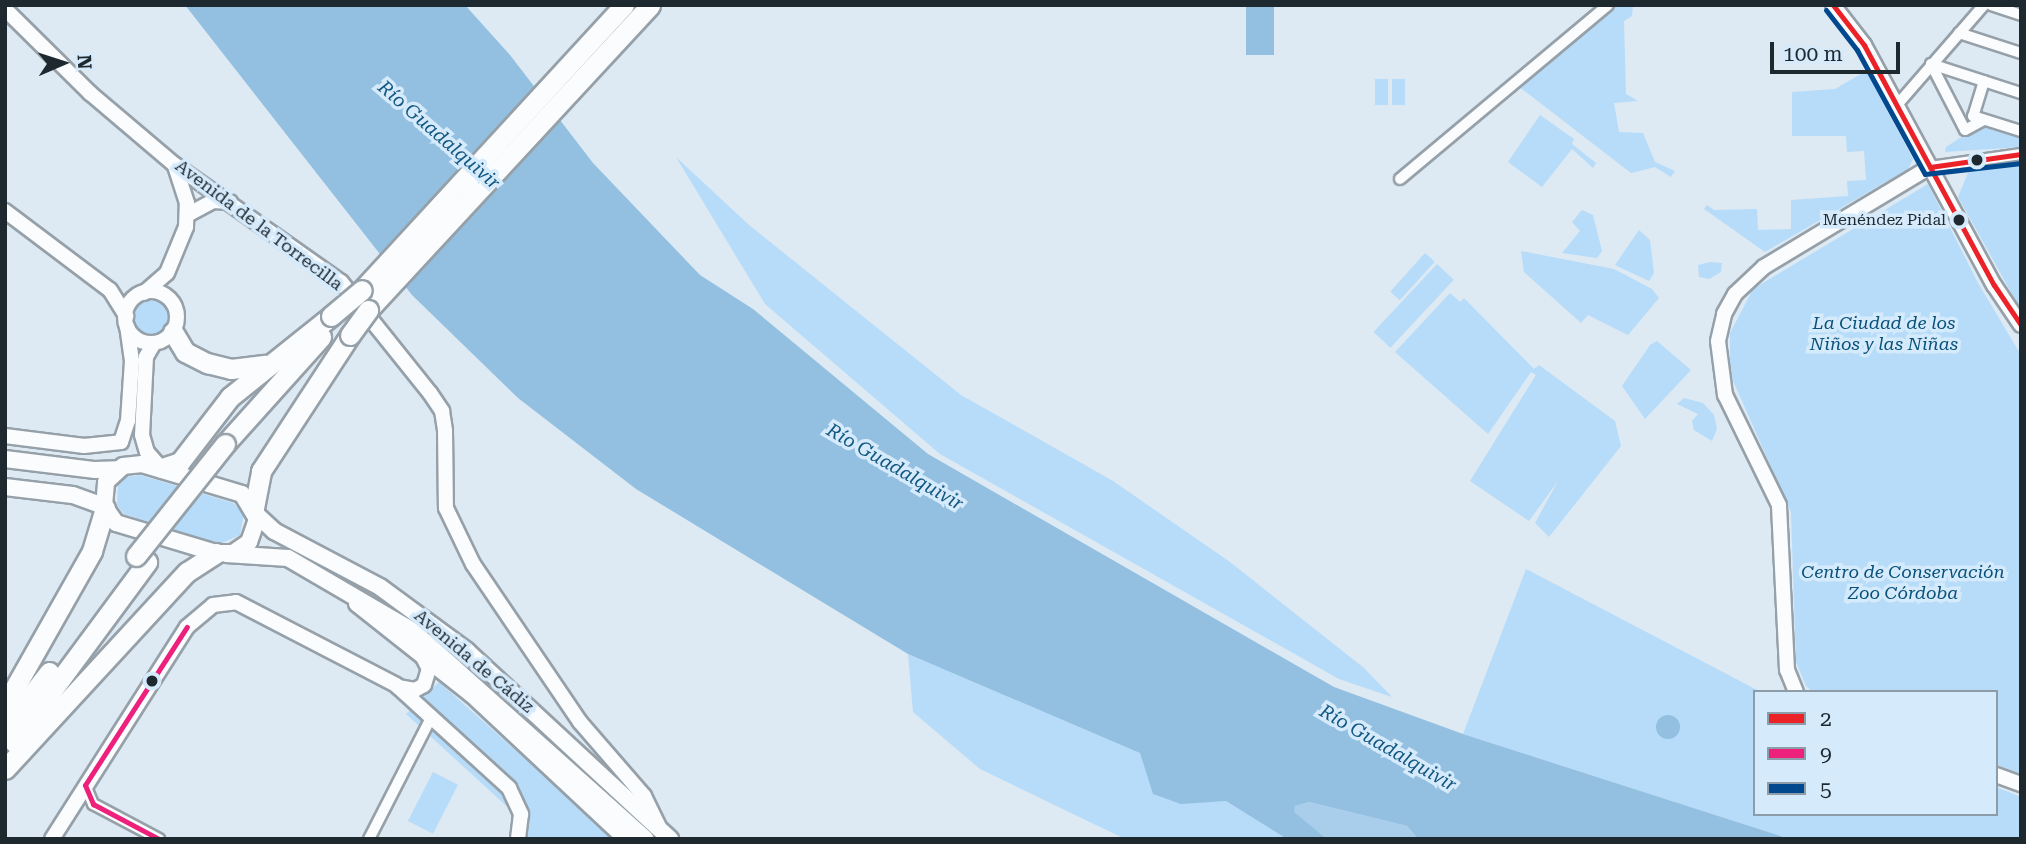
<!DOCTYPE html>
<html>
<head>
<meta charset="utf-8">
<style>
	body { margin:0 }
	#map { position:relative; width:2026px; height:844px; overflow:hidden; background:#dde9f3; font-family:"Roboto Serif",serif }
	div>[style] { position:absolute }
	.green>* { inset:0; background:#b6dcf9; transform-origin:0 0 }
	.round { border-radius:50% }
	.forest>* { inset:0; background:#a8ceeb }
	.water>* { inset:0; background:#93c0e1; transform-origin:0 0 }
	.roads { filter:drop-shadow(2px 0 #96a0a8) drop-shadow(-2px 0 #96a0a8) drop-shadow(0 2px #96a0a8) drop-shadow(0 -2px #96a0a8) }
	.street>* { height:10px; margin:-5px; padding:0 5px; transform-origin:5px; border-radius:5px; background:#fafcfd }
	.secondary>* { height:14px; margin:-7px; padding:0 7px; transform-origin:7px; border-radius:7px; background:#fafcfd }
	.secondary>.ring { margin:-7px; padding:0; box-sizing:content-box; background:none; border:14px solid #fafcfd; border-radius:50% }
	.primary>* { height:16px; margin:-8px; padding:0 8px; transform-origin:8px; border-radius:8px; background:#fafcfd }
	.highway>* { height:19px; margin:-9.5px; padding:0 9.5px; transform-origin:9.5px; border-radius:9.5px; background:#fafcfd }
	.bridges { filter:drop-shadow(2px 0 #96a0a8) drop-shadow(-2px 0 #96a0a8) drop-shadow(0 2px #96a0a8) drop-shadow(0 -2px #96a0a8) }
	.highway-bridge>* { height:19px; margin:-9.5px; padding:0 9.5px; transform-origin:9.5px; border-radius:9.5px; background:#fafcfd }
	.bus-1>* { height:5px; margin:-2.5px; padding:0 2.5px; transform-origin:2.5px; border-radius:2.5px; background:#eb2227 }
	.bus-2>* { height:5px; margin:-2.5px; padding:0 2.5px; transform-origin:2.5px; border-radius:2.5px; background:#ed207b }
	.bus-3>* { height:5px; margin:-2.5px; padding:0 2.5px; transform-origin:2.5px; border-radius:2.5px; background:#00498f }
	.dots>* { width:19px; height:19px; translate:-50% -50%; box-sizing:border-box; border:4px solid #d5eafb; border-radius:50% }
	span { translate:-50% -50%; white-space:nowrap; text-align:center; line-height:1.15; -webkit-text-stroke:7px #d5eafb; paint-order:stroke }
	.bus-label { font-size:16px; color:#1e282f }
	.right { translate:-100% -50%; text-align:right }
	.street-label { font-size:18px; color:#1e282f }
	.park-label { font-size:18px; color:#07517a; font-style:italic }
	.water-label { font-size:19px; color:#125780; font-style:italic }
	.frame { position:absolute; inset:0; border:7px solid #1e282f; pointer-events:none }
	.legend { position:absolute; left:1753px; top:690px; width:245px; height:126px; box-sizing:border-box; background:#d5eafb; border:2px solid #8c9ca9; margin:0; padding:9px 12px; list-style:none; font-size:21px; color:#1e282f }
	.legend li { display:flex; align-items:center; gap:14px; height:35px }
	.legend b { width:35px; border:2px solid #8c9ca9 }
	.north { position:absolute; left:28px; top:28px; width:70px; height:70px; -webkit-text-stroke:5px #d5eafb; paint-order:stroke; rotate:87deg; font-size:19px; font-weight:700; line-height:28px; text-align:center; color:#1e282f }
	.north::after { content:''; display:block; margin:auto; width:24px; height:32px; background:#1e282f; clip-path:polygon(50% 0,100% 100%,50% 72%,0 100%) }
	.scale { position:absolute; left:1770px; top:42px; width:130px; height:32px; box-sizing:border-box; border:4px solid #1e282f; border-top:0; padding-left:9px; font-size:21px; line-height:24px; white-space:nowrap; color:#1e282f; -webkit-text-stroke:5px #d5eafb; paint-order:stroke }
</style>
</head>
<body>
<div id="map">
	<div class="green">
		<i style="clip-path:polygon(1616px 5px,1633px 5px,1632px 16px,1624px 21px,1626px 94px,1638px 101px,1614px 103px,1619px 132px,1643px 133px,1655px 162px,1675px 171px,1671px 177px,1655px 167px,1631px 173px,1518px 86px)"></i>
		<i style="clip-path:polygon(1866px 71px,1913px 159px,1908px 169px,1765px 252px,1704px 209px,1707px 205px,1714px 210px,1757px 209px,1758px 230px,1791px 229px,1791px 200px,1848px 196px,1847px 181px,1866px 180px,1864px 151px,1847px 152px,1846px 136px,1792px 136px,1792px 92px,1835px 89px)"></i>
		<i style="left:1375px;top:79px;width:13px;height:26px"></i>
		<i style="left:1392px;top:79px;width:13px;height:26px"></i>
		<i style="clip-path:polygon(1540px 115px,1574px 139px,1572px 144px,1596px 163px,1593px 168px,1572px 149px,1542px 187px,1508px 162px)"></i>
		<i style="clip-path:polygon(1983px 123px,2021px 134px,2021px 147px,1945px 152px,1946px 147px)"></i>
		<i style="clip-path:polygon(676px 157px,749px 225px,961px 395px,1113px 481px,1230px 562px,1364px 668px,1392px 697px,1339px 679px,940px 454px,765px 304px)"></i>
		<i style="clip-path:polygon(2021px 162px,2021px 310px,1958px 197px,1970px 168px)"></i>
		<i style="clip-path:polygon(1928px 184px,1978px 283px,2021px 355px,2021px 774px,1996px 765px,1996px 692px,1813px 692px,1806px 686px,1796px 662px,1791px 512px,1730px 374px,1730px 333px,1753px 289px)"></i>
		<i style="clip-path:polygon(1582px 210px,1593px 215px,1602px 251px,1597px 258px,1562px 253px,1580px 231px,1572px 222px)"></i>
		<i style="clip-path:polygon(1639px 230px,1650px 240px,1654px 273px,1649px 281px,1615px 265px)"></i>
		<i style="clip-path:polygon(1521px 251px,1614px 269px,1652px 289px,1659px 298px,1628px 335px,1588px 315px,1581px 323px,1524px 272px)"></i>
		<i style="left:1425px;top:253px;width:13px;height:52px;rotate:42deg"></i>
		<i style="clip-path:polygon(1710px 262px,1722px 263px,1721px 272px,1709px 279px,1699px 277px,1698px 265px)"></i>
		<i style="left:1437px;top:264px;width:23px;height:93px;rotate:43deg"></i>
		<i style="clip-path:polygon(1450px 293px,1460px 302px,1464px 298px,1534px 369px,1539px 365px,1615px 421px,1621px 446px,1549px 537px,1535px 523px,1558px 481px,1529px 521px,1470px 481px,1536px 375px,1531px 372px,1488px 434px,1395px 352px)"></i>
		<i class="round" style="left:133px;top:299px;width:36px;height:36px"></i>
		<i style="clip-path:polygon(1657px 341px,1691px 370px,1645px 419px,1622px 386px,1650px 345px)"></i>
		<i style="clip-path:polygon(1684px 398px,1703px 403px,1714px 415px,1717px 429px,1712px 441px,1694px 430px,1692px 421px,1698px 414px,1677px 404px)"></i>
		<i style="clip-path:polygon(140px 475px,233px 503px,244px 513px,240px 535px,222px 543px,210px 541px,124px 514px,117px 505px,118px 485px,126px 477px)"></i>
		<i style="clip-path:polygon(288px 544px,361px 582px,453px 647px,662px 839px,653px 839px,418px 627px,335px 574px,285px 551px)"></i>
		<i style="clip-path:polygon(1526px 569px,1761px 692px,1755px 692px,1755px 814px,1996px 814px,1996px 787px,2021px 797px,2021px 839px,1790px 839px,1463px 734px)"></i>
		<i style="clip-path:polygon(908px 654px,1141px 753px,1181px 803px,1226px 801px,1287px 839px,1125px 839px,980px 769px,913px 712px)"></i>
		<i style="clip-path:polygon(439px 682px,615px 839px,513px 839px,513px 812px,406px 714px)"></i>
		<i style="left:433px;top:772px;width:28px;height:55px;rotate:27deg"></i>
	</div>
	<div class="forest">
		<i style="clip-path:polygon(1309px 802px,1407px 826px,1418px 839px,1327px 839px,1293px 812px,1294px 806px)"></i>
	</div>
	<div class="water">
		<i style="clip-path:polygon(185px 5px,465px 5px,510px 55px,593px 163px,700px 275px,753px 309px,928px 454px,1334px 687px,1463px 734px,1790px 839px,1418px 839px,1407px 826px,1309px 802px,1295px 806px,1294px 812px,1327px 839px,1287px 839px,1226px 801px,1181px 804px,1153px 794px,1140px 753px,908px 654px,636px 489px,518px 398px,412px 295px)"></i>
		<i style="left:1246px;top:5px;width:28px;height:50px"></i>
		<i class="round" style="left:1656px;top:715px;width:24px;height:24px"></i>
	</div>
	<div class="roads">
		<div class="street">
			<i style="left:1991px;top:5px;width:32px;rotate:18deg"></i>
			<i style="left:1959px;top:33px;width:65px;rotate:17.9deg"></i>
			<i style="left:1931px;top:64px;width:74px;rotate:62.7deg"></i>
			<i style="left:1965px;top:130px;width:21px;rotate:-28deg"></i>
			<i style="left:1931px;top:64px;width:95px;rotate:17.9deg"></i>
			<i style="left:1984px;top:81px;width:37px;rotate:107deg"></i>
			<i style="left:1973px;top:116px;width:50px;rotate:17.4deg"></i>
			<i style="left:1897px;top:105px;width:133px;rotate:-49deg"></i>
			<i style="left:1930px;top:167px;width:92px;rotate:-8.1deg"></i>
			<i style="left:1400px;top:179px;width:271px;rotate:-39.9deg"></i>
			<i style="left:85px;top:785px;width:21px;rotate:67deg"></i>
			<i style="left:93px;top:804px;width:75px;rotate:27.9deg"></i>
			<i style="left:369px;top:839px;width:134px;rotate:-62.9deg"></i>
		</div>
		<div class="secondary">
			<i style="left:1833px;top:5px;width:51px;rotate:52.2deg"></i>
			<i style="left:1864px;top:45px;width:273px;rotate:61.6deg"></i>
			<i style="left:1994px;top:285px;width:48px;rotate:56deg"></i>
			<i style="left:5px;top:9px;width:120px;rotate:44.7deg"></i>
			<i style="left:90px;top:93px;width:111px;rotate:40.3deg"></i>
			<i style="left:175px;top:165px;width:203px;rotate:35.2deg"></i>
			<i style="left:341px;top:282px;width:142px;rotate:51.3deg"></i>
			<i style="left:430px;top:393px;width:22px;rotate:56deg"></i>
			<i style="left:442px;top:411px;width:20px;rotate:81deg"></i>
			<i style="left:445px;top:431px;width:77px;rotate:89.3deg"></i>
			<i style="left:446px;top:508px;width:62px;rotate:64.3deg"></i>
			<i style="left:473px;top:564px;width:191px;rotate:55.9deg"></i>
			<i style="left:580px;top:722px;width:98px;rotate:49.1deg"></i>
			<i style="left:644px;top:796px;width:39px;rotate:64deg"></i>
			<i style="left:5px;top:211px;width:131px;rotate:37deg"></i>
			<i style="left:110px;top:290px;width:31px;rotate:58deg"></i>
			<i style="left:187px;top:215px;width:30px;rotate:-28deg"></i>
			<i style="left:213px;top:201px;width:17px;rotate:3deg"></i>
			<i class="ring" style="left:125px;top:291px;width:38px;height:38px"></i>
			<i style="left:144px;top:293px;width:30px;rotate:-41deg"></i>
			<i style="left:167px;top:273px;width:50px;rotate:-67.6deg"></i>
			<i style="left:186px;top:227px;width:24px;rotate:-88deg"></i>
			<i style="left:187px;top:203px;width:40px;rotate:-108deg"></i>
			<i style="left:154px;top:343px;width:16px;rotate:120deg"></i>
			<i style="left:146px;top:357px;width:78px;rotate:92.9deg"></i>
			<i style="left:142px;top:435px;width:18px;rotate:74deg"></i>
			<i style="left:147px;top:452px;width:21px;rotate:49deg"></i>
			<i style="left:5px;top:436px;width:80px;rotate:7.2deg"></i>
			<i style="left:84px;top:446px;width:37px;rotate:-6deg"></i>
			<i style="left:121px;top:442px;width:22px;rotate:-72deg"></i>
			<i style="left:128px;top:421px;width:60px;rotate:-86.2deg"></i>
			<i style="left:132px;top:361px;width:34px;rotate:-98deg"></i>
			<i style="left:356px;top:604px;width:147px;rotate:38.4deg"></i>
			<i style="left:471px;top:695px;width:211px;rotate:43.1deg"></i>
			<i style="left:398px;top:687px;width:17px;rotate:10deg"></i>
			<i style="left:415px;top:690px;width:10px;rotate:-29deg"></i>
			<i style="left:424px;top:685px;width:17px;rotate:-73deg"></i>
			<i style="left:429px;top:669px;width:16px;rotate:-117deg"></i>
			<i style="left:1796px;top:692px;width:24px;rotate:-112deg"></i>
			<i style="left:1787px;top:670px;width:165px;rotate:-92.8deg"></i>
			<i style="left:1779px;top:505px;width:123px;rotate:-116.1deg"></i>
			<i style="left:1725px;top:395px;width:54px;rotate:-97.4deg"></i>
			<i style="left:1718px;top:341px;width:28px;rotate:-77deg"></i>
			<i style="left:1724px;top:314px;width:23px;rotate:-61deg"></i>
			<i style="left:1735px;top:294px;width:40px;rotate:-43deg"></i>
			<i style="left:1764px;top:267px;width:194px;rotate:-31.1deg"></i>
			<i style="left:1996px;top:775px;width:27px;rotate:20deg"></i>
			<i style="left:52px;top:839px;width:251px;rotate:-57.5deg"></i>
			<i style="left:187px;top:627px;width:34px;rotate:-40deg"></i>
			<i style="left:213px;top:605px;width:23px;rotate:-7deg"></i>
			<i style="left:236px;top:602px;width:180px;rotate:27.4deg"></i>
			<i style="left:396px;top:685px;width:153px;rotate:42.3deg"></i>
			<i style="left:509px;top:788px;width:29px;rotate:65deg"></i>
			<i style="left:521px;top:814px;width:25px;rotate:97deg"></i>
		</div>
		<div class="primary">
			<i style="left:5px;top:459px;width:91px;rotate:7deg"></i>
			<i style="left:95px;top:470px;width:23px;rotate:-2deg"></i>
			<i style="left:142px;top:464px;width:104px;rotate:16.7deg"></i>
			<i style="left:242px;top:494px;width:29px;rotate:59deg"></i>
			<i style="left:257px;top:519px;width:24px;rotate:109deg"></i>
			<i style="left:249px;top:542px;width:19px;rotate:145deg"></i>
			<i style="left:233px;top:553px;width:17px;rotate:180deg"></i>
			<i style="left:216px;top:553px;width:104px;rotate:-163.3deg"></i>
			<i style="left:116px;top:523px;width:21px;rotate:-125deg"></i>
			<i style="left:104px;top:506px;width:24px;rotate:-85deg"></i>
			<i style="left:106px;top:482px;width:23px;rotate:-43deg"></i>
			<i style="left:123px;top:466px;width:19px;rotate:-6deg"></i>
			<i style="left:5px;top:487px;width:68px;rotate:6.7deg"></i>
			<i style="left:73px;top:495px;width:33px;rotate:20deg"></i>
			<i style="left:256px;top:514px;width:25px;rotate:43deg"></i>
			<i style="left:274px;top:531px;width:120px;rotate:27.8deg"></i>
			<i style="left:380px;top:587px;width:108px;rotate:36.3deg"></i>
			<i style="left:467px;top:651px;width:277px;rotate:42.8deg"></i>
			<i style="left:226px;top:554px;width:62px;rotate:3.7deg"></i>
			<i style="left:288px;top:558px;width:145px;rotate:30.3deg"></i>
			<i style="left:413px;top:631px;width:312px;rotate:41.8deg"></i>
		</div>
		<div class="highway">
			<i style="left:362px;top:290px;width:387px;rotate:-47.4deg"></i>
			<i style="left:368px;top:310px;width:415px;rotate:-47.2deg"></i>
			<i style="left:173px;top:332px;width:23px;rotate:59deg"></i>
			<i style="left:185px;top:352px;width:25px;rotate:27deg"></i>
			<i style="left:207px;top:363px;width:25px;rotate:14deg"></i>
			<i style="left:231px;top:369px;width:35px;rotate:-7deg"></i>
			<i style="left:225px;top:444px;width:144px;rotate:-48.1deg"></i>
			<i style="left:162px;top:468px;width:19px;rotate:-18deg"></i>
			<i style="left:180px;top:462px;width:82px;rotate:-52.4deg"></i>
			<i style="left:230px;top:397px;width:129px;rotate:-38.7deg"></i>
			<i style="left:254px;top:508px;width:38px;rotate:-79deg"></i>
			<i style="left:261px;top:471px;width:163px;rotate:-56.8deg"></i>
			<i style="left:5px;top:705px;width:177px;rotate:-60.5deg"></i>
			<i style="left:92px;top:551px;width:45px;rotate:-73.2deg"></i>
			<i style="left:5px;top:729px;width:72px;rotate:-52.3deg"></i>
			<i style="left:14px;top:742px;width:224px;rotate:-53.5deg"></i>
			<i style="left:5px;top:769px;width:268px;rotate:-47.3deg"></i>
			<i style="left:187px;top:572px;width:35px;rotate:-33deg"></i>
		</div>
	</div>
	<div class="bridges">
		<div class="highway-bridge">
			<i style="left:331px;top:316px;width:40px;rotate:-40deg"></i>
			<i style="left:350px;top:335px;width:31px;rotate:-54deg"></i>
			<i style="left:136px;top:556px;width:143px;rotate:-51.5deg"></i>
		</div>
	</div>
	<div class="bus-1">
		<i style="left:1833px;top:5px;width:51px;rotate:52.2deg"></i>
		<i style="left:1864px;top:45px;width:273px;rotate:61.6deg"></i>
		<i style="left:1994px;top:285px;width:48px;rotate:56deg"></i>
		<i style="left:1930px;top:167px;width:92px;rotate:-8.1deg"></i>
	</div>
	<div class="bus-2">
		<i style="left:85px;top:785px;width:188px;rotate:-57.2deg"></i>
		<i style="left:85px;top:785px;width:21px;rotate:67deg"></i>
		<i style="left:93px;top:804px;width:75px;rotate:27.9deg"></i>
	</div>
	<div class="bus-3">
		<i style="left:1826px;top:10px;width:51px;rotate:52.2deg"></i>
		<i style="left:1857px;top:50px;width:141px;rotate:61.3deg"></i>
		<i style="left:1925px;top:174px;width:97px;rotate:-6.5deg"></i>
	</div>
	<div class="dots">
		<i style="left:1977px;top:160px;background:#1e282f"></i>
		<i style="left:1959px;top:220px;background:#1e282f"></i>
		<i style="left:152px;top:681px;background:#1e282f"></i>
	</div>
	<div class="bus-label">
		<span class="right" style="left:1946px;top:220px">Menéndez Pidal</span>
	</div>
	<div class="street-label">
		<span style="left:259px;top:225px;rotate:37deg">Avenida de la Torrecilla</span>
		<span style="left:474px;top:661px;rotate:40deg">Avenida de Cádiz</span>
	</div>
	<div class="park-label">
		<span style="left:1884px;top:334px">La Ciudad de los<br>Niños y las Niñas</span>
		<span style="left:1903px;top:583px">Centro de Conservación<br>Zoo Córdoba</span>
	</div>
	<div class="water-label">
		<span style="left:439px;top:135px;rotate:41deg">Río Guadalquivir</span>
		<span style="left:895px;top:467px;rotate:30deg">Río Guadalquivir</span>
		<span style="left:1388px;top:748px;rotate:30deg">Río Guadalquivir</span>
	</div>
	<div class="frame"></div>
	<ul class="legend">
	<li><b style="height:9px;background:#eb2227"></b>2</li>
	<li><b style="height:9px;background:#ed207b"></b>9</li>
	<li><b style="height:9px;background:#00498f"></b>5</li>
	</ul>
	<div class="north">N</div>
	<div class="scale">100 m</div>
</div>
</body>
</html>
